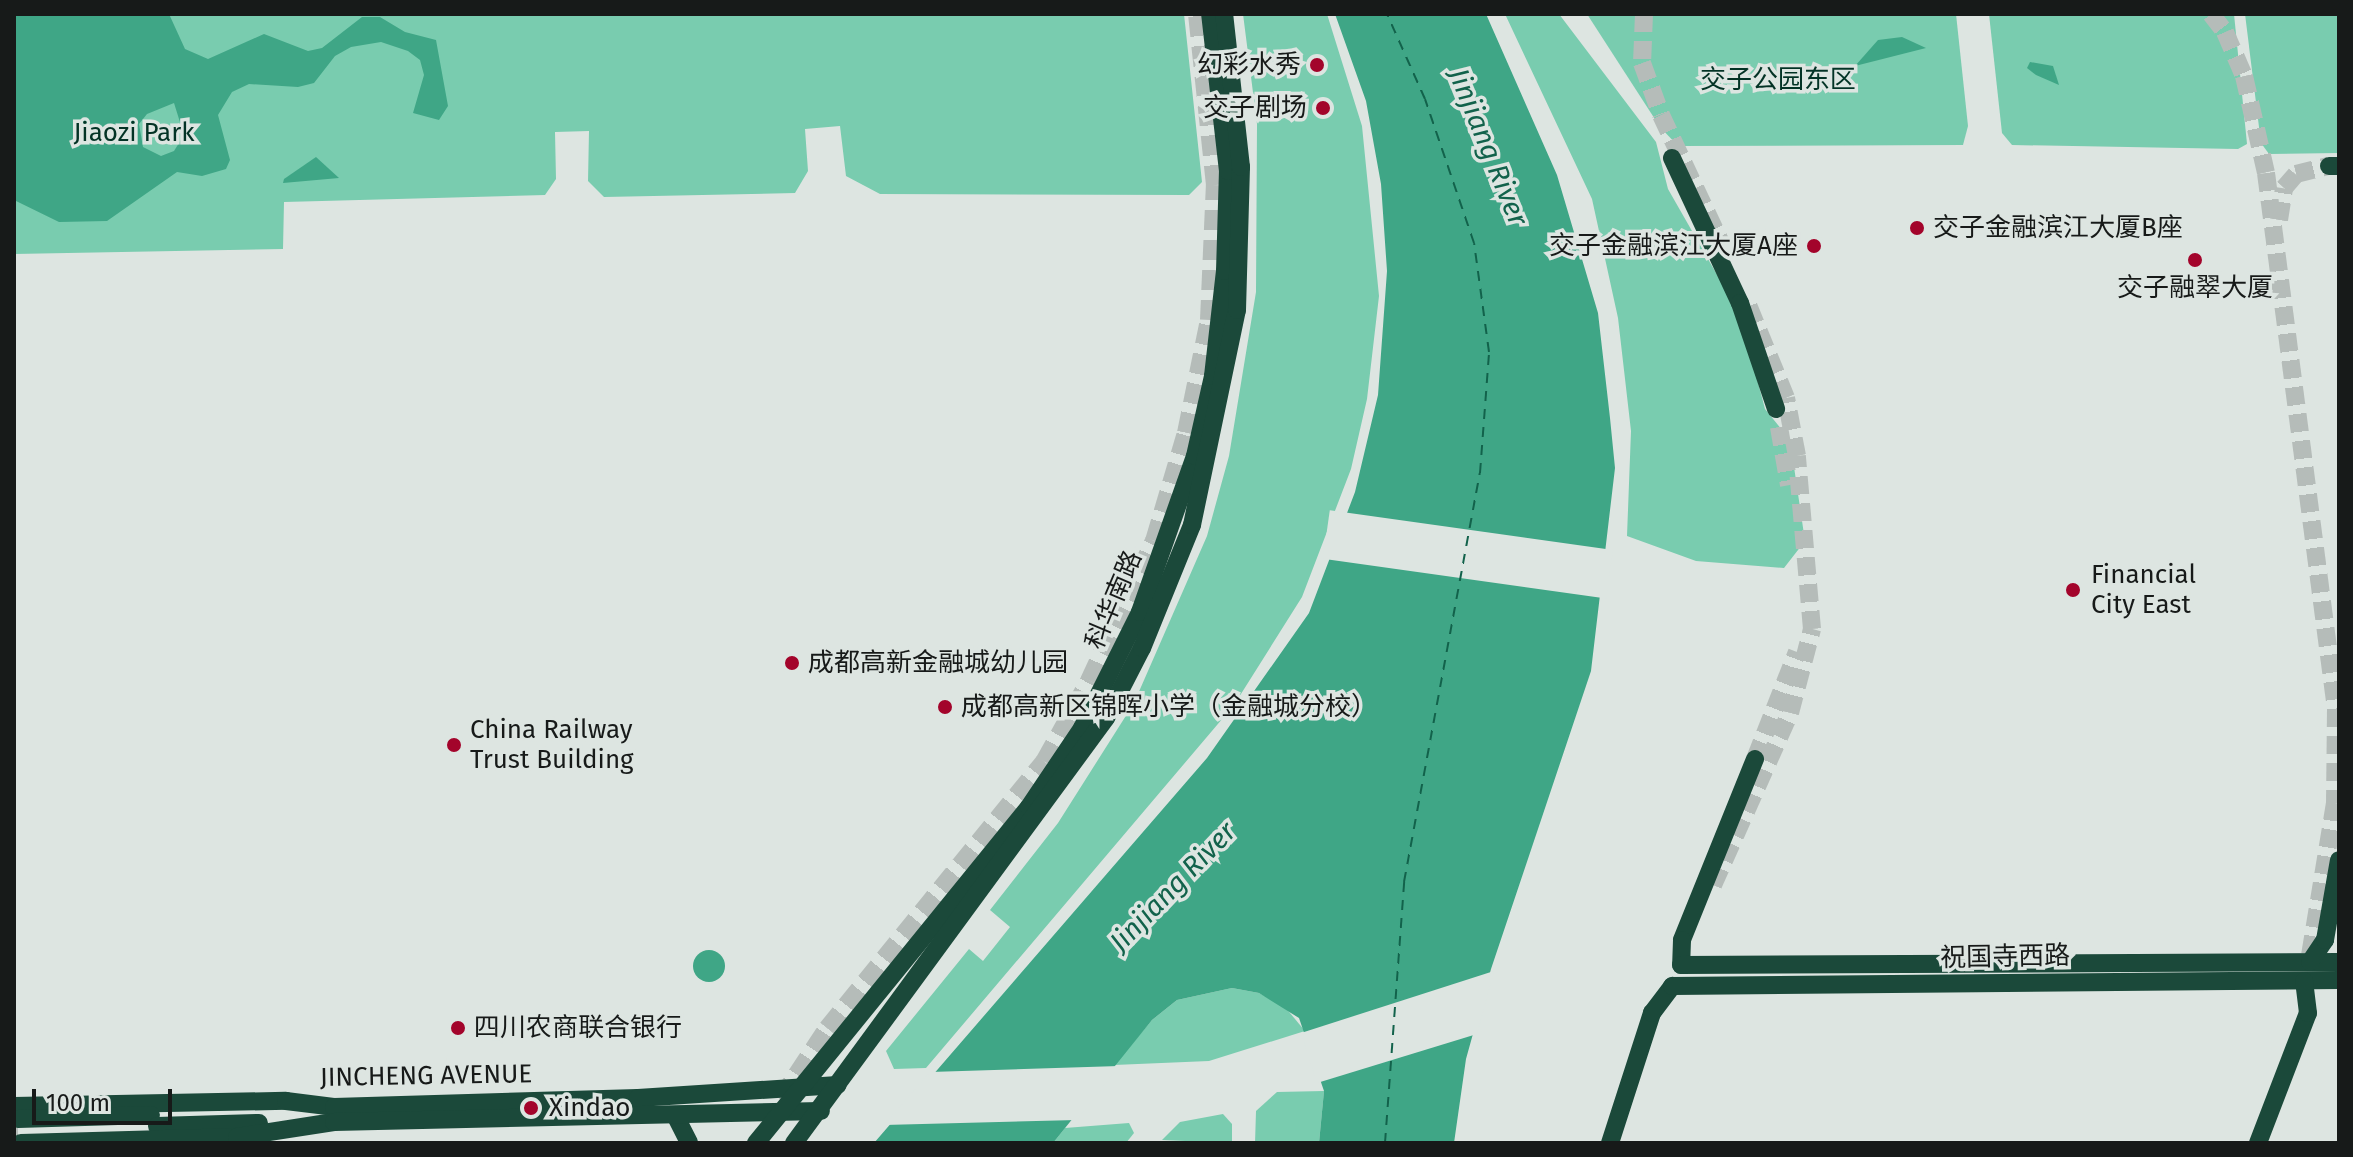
<!DOCTYPE html>
<html>
<head>
<meta charset="utf-8">
<style>
	body { margin:0 }
	#map { position:relative; width:2353px; height:1157px; overflow:hidden; background:#dde5e1; font-family:"Fira Sans","Noto Sans SC",sans-serif }
	div>[style] { position:absolute }
	.green>* { inset:0; background:#79ccaf }
	.water>* { inset:0; background:#3fa686 }
	.round { border-radius:50% }
	.pier>* { inset:0; background:#dde5e1; transform-origin:0 0 }
	.ferry>* { height:2px; margin-top:-1px; transform-origin:0; background:repeating-linear-gradient(90deg,#12624b 0 10px,transparent 0 18px) }
	.major-tunnel>* { height:18px; margin-top:-9px; transform-origin:0; background:repeating-linear-gradient(90deg,#b5bcb9 0 18px,transparent 0 27px) }
	.highway-tunnel>* { height:20px; margin-top:-10px; transform-origin:0; background:repeating-linear-gradient(90deg,#b5bcb9 0 20px,transparent 0 30px) }
	.major>* { height:18px; margin:-9px; padding:0 9px; transform-origin:9px; border-radius:9px; background:#1b493a }
	.dots>* { width:22px; height:22px; translate:-50% -50%; box-sizing:border-box; border:4px solid #dde5e1; border-radius:50% }
	span { translate:-50% -50%; white-space:nowrap; text-align:center; line-height:1.15; -webkit-text-stroke:7px #dde5e1; paint-order:stroke }
	.poi-label { font-size:26px; color:#171a19 }
	.right { translate:-100% -50%; text-align:right }
	.left { translate:0 -50%; text-align:left }
	.park-label { font-size:26px; color:#033325 }
	.street-label { font-size:26px; color:#171a19 }
	.water-label { font-size:28px; color:#12624b; font-style:italic }
	.frame { position:absolute; inset:0; border:16px solid #171a19; pointer-events:none }
	.scale { position:absolute; left:32px; top:1089px; width:140px; height:36px; box-sizing:border-box; border:4px solid #171a19; border-top:0; padding-left:10px; font-size:24px; line-height:28px; white-space:nowrap; color:#171a19; -webkit-text-stroke:6px #dde5e1; paint-order:stroke }
</style>
</head>
<body>
<div id="map">
	<div class="green">
		<i style="clip-path:polygon(14px 14px,1184px 14px,1202px 182px,1189px 195px,880px 194px,846px 176px,840px 126px,805px 129px,808px 171px,795px 193px,604px 197px,588px 181px,589px 131px,555px 132px,556px 179px,545px 195px,284px 202px,283px 249px,14px 254px)"></i>
		<i style="clip-path:polygon(1243px 14px,1327px 14px,1362px 126px,1379px 296px,1367px 399px,1351px 469px,1302px 597px,1234px 705px,926px 1068px,894px 1069px,886px 1051px,969px 949px,983px 961px,1010px 927px,990px 910px,1058px 823px,1134px 703px,1207px 536px,1229px 456px,1256px 292px,1257px 124px)"></i>
		<i style="clip-path:polygon(1505px 14px,1559px 14px,1656px 142px,1668px 189px,1740px 315px,1765px 409px,1790px 440px,1805px 541px,1784px 568px,1696px 561px,1627px 536px,1631px 431px,1618px 318px,1592px 199px)"></i>
		<i style="clip-path:polygon(1587px 14px,1956px 14px,1968px 126px,1963px 145px,1678px 146px,1660px 127px)"></i>
		<i style="clip-path:polygon(1989px 14px,2234px 14px,2247px 144px,2238px 149px,2012px 145px,2002px 133px)"></i>
		<i style="clip-path:polygon(2245px 14px,2339px 14px,2339px 153px,2269px 154px,2261px 143px)"></i>
		<i style="clip-path:polygon(1232px 988px,1259px 993px,1285px 1007px,1305px 1031px,1209px 1061px,1114px 1065px,1152px 1020px,1177px 1000px)"></i>
		<i style="clip-path:polygon(1324px 1091px,1319px 1143px,1255px 1143px,1256px 1111px,1277px 1092px)"></i>
		<i style="clip-path:polygon(1223px 1114px,1232px 1124px,1232px 1143px,1162px 1140px,1180px 1122px)"></i>
		<i style="clip-path:polygon(1129px 1123px,1134px 1133px,1126px 1143px,1053px 1143px,1065px 1128px)"></i>
	</div>
	<div class="water">
		<i style="clip-path:polygon(evenodd,14px 14px,169px 14px,185px 49px,208px 59px,264px 34px,308px 51px,322px 48px,362px 17px,380px 17px,405px 32px,436px 40px,448px 106px,439px 120px,413px 113px,424px 75px,420px 60px,408px 51px,381px 42px,351px 47px,335px 56px,314px 83px,298px 87px,249px 84px,232px 92px,218px 115px,230px 160px,226px 169px,202px 176px,177px 172px,107px 221px,59px 222px,14px 200px,14px 14px,174px 103px,184px 135px,174px 151px,161px 156px,143px 147px,139px 124px,147px 114px,174px 103px)"></i>
		<i style="clip-path:polygon(1335px 14px,1486px 14px,1557px 175px,1598px 313px,1610px 418px,1615px 468px,1591px 671px,1491px 969px,1466px 1059px,1454px 1143px,1319px 1143px,1324px 1091px,1299px 1018px,1259px 993px,1232px 988px,1177px 1000px,1152px 1020px,1053px 1143px,874px 1143px,1207px 758px,1309px 613px,1355px 492px,1378px 395px,1387px 271px,1381px 184px,1366px 101px)"></i>
		<i style="clip-path:polygon(1902px 37px,1926px 48px,1855px 66px,1878px 40px)"></i>
		<i style="clip-path:polygon(2030px 62px,2053px 66px,2059px 85px,2036px 75px,2027px 68px)"></i>
		<i style="clip-path:polygon(316px 157px,339px 178px,283px 183px,284px 179px)"></i>
		<i class="round" style="left:693px;top:950px;width:32px;height:32px"></i>
	</div>
	<div class="pier">
		<i style="left:1613px;top:550px;width:49px;height:286px;rotate:98deg"></i>
		<i style="clip-path:polygon(1494px 971px,1477px 1034px,1317px 1083px,1301px 1033px)"></i>
		<i style="clip-path:polygon(1119px 1066px,1077px 1120px,884px 1125px,930px 1072px)"></i>
	</div>
	<div class="ferry">
		<i style="left:1385px;top:1143px;width:262px;rotate:-85.8deg"></i>
		<i style="left:1404px;top:882px;width:416px;rotate:-79.5deg"></i>
		<i style="left:1480px;top:473px;width:121px;rotate:-85.7deg"></i>
		<i style="left:1489px;top:352px;width:110px;rotate:-97.8deg"></i>
		<i style="left:1474px;top:243px;width:152px;rotate:-108.8deg"></i>
		<i style="left:1425px;top:99px;width:93px;rotate:-114.1deg"></i>
	</div>
	<div class="major-tunnel">
		<i style="left:1644px;top:14px;width:49px;rotate:92.3deg"></i>
		<i style="left:1642px;top:63px;width:55px;rotate:69.9deg"></i>
		<i style="left:1661px;top:115px;width:141px;rotate:64.9deg"></i>
		<i style="left:2211px;top:14px;width:23px;rotate:52deg"></i>
		<i style="left:2225px;top:32px;width:48px;rotate:66.6deg"></i>
		<i style="left:2244px;top:76px;width:99px;rotate:77.2deg"></i>
		<i style="left:2266px;top:173px;width:541px;rotate:82.56deg"></i>
		<i style="left:2336px;top:709px;width:94px;rotate:90.6deg"></i>
		<i style="left:2335px;top:803px;width:166px;rotate:99.3deg"></i>
		<i style="left:2279px;top:220px;width:32px;rotate:-81deg"></i>
		<i style="left:2284px;top:188px;width:18px;rotate:-49deg"></i>
		<i style="left:2296px;top:174px;width:34px;rotate:-14deg"></i>
		<i style="left:1779px;top:427px;width:59px;rotate:80.2deg"></i>
		<i style="left:1755px;top:759px;width:115px;rotate:-68.6deg"></i>
		<i style="left:1713px;top:885px;width:188px;rotate:-65.9deg"></i>
		<i style="left:1790px;top:713px;width:87px;rotate:-75.3deg"></i>
		<i style="left:1812px;top:629px;width:174px;rotate:-95deg"></i>
		<i style="left:1797px;top:456px;width:59px;rotate:-100.7deg"></i>
		<i style="left:1786px;top:398px;width:106px;rotate:-112.2deg"></i>
		<i style="left:14px;top:1131px;width:4px"></i>
	</div>
	<div class="highway-tunnel">
		<i style="left:781px;top:1100px;width:85px;rotate:-56.5deg"></i>
		<i style="left:828px;top:1029px;width:344px;rotate:-50.9deg"></i>
		<i style="left:1045px;top:762px;width:93px;rotate:-60.9deg"></i>
		<i style="left:1090px;top:681px;width:154px;rotate:-65.1deg"></i>
		<i style="left:1155px;top:541px;width:113px;rotate:-73.5deg"></i>
		<i style="left:1187px;top:433px;width:115px;rotate:-78.5deg"></i>
		<i style="left:1210px;top:320px;width:135px;rotate:-87.5deg"></i>
		<i style="left:1216px;top:185px;width:172px;rotate:-96deg"></i>
	</div>
	<div class="major">
		<i style="left:1672px;top:158px;width:160px;rotate:64.9deg"></i>
		<i style="left:1740px;top:303px;width:112px;rotate:71.2deg"></i>
		<i style="left:2329px;top:166px;width:10px"></i>
		<i style="left:1755px;top:759px;width:195px;rotate:112deg"></i>
		<i style="left:1682px;top:940px;width:25px;rotate:92deg"></i>
		<i style="left:1681px;top:965px;width:658px;rotate:-0.26deg"></i>
		<i style="left:2310px;top:962px;width:27px;rotate:-56deg"></i>
		<i style="left:2325px;top:940px;width:81px;rotate:-80.1deg"></i>
		<i style="left:14px;top:1106px;width:272px;rotate:-1.1deg"></i>
		<i style="left:286px;top:1101px;width:48px;rotate:7.1deg"></i>
		<i style="left:334px;top:1107px;width:304px;rotate:-1.7deg"></i>
		<i style="left:638px;top:1098px;width:200px;rotate:-3.7deg"></i>
		<i style="left:675px;top:1115px;width:31px;rotate:63deg"></i>
		<i style="left:18px;top:1119px;width:133px;rotate:-1.7deg"></i>
		<i style="left:157px;top:1126px;width:102px;rotate:-1.7deg"></i>
		<i style="left:21px;top:1143px;width:216px;rotate:-1.6deg"></i>
		<i style="left:237px;top:1137px;width:98px;rotate:-8.8deg"></i>
		<i style="left:334px;top:1122px;width:487px;rotate:-1.3deg"></i>
		<i style="left:756px;top:1143px;width:433px;rotate:-50.9deg"></i>
		<i style="left:1029px;top:807px;width:95px;rotate:-56.1deg"></i>
		<i style="left:1082px;top:728px;width:130px;rotate:-63.4deg"></i>
		<i style="left:1140px;top:612px;width:165px;rotate:-70.6deg"></i>
		<i style="left:1195px;top:456px;width:82px;rotate:-77.3deg"></i>
		<i style="left:1213px;top:376px;width:106px;rotate:-83.5deg"></i>
		<i style="left:1225px;top:271px;width:100px;rotate:-88.3deg"></i>
		<i style="left:1228px;top:171px;width:158px;rotate:-96.5deg"></i>
		<i style="left:794px;top:1143px;width:527px;rotate:-53.72deg"></i>
		<i style="left:1106px;top:718px;width:79px;rotate:-62.8deg"></i>
		<i style="left:1142px;top:648px;width:133px;rotate:-67.9deg"></i>
		<i style="left:1192px;top:525px;width:220px;rotate:-78.2deg"></i>
		<i style="left:1237px;top:310px;width:143px;rotate:-88.4deg"></i>
		<i style="left:1241px;top:167px;width:154px;rotate:-96.3deg"></i>
		<i style="left:1610px;top:1143px;width:137px;rotate:-72.1deg"></i>
		<i style="left:1652px;top:1013px;width:34px;rotate:-53deg"></i>
		<i style="left:1672px;top:986px;width:667px;rotate:-0.52deg"></i>
		<i style="left:2258px;top:1143px;width:139px;rotate:-69deg"></i>
		<i style="left:2308px;top:1013px;width:32px;rotate:-97deg"></i>
	</div>
	<div class="dots">
		<i style="left:1317px;top:65px;background:#a3042b"></i>
		<i style="left:1323px;top:108px;background:#a3042b"></i>
		<i style="left:1917px;top:228px;background:#a3042b"></i>
		<i style="left:1814px;top:246px;background:#a3042b"></i>
		<i style="left:2195px;top:260px;background:#a3042b"></i>
		<i style="left:2073px;top:590px;background:#a3042b"></i>
		<i style="left:792px;top:663px;background:#a3042b"></i>
		<i style="left:945px;top:707px;background:#a3042b"></i>
		<i style="left:454px;top:745px;background:#a3042b"></i>
		<i style="left:458px;top:1028px;background:#a3042b"></i>
		<i style="left:531px;top:1108px;background:#a3042b"></i>
	</div>
	<div class="poi-label">
		<span class="right" style="left:1301px;top:65px">幻彩水秀</span>
		<span class="right" style="left:1307px;top:108px">交子剧场</span>
		<span class="left" style="left:1933px;top:228px">交子金融滨江大厦B座</span>
		<span class="right" style="left:1798px;top:246px">交子金融滨江大厦A座</span>
		<span style="left:2195px;top:288px">交子融翠大厦</span>
		<span class="left" style="left:2091px;top:590px">Financial<br>City East</span>
		<span class="left" style="left:808px;top:663px">成都高新金融城幼儿园</span>
		<span class="left" style="left:961px;top:707px">成都高新区锦晖小学（金融城分校）</span>
		<span class="left" style="left:470px;top:745px">China Railway<br>Trust Building</span>
		<span class="left" style="left:474px;top:1028px">四川农商联合银行</span>
		<span class="left" style="left:549px;top:1108px">Xindao</span>
	</div>
	<div class="park-label">
		<span style="left:1778px;top:80px">交子公园东区</span>
		<span style="left:134px;top:133px">Jiaozi Park</span>
	</div>
	<div class="street-label">
		<span style="left:1114px;top:600px;rotate:-67deg">科华南路</span>
		<span style="left:2005px;top:957px;rotate:-1deg">祝国寺西路</span>
		<span style="left:426px;top:1076px;rotate:-1deg">JINCHENG AVENUE</span>
	</div>
	<div class="water-label">
		<span style="left:1488px;top:147px;rotate:68deg">Jinjiang River</span>
		<span style="left:1173px;top:887px;rotate:-46deg">Jinjiang River</span>
	</div>
	<div class="frame"></div>
	<div class="scale">100 m</div>
</div>
</body>
</html>
